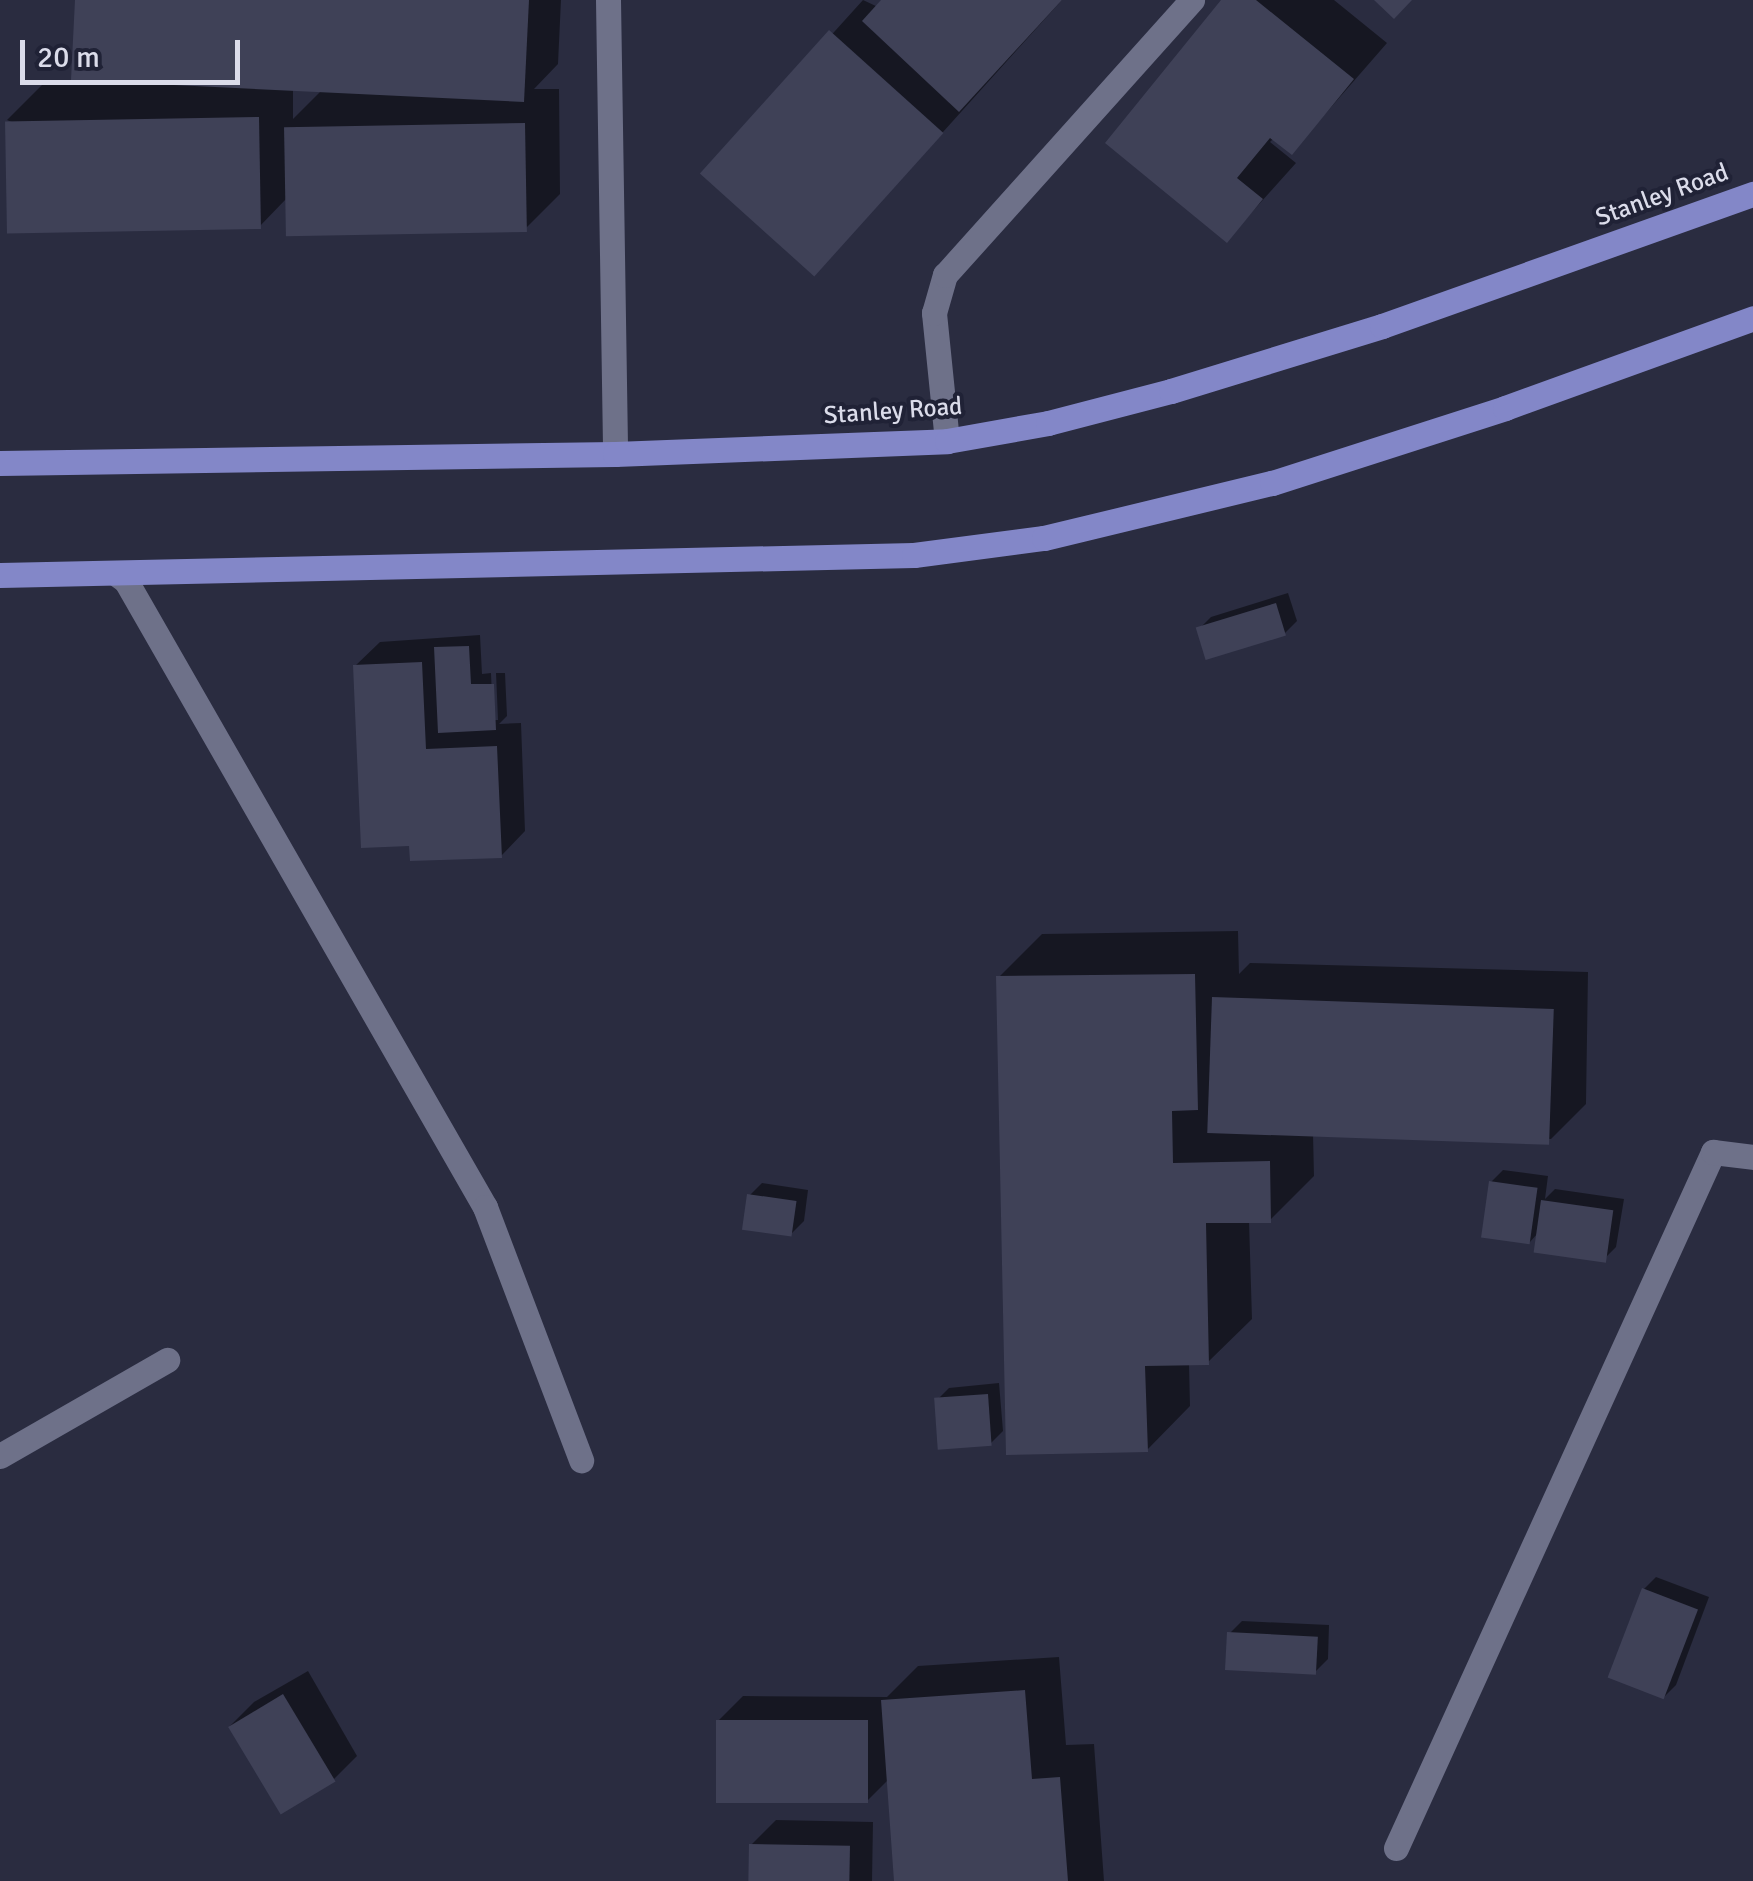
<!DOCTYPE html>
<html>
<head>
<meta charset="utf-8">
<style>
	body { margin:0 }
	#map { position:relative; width:1753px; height:1881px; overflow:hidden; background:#2a2c40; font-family:Signika,sans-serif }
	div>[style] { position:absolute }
	.shadow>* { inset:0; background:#0007 }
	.building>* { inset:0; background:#3f4157; transform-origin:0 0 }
	.street>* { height:25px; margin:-12.5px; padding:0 12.5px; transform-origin:12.5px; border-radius:12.5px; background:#6e7189 }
	.primary>* { height:25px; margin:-12.5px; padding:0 12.5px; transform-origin:12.5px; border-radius:12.5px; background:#8387c8 }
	span { translate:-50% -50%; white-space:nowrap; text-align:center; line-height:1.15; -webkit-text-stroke:8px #202236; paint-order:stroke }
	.street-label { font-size:25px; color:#dbdcea }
	.scale { position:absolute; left:20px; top:40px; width:220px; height:45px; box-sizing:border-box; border:5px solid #dbdcea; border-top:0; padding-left:12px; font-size:30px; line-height:35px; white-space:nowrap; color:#dbdcea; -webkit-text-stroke:8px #202236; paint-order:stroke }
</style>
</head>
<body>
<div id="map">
	<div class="shadow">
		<i style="clip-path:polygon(evenodd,77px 0,561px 0,558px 64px,534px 89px,559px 89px,560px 194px,525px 229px,287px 198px,259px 227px,7px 120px,42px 85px,125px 84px,77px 0,293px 88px,322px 90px,293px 119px,293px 88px)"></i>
		<i style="clip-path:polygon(863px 0,878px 7px,884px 0,1062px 0,816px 273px,705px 175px)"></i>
		<i style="clip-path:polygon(1224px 0,1334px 0,1387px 43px,1292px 152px,1274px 138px,1270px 142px,1296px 163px,1227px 240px)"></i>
		<i style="clip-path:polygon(1288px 593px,1297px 621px,1285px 633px,1199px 629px,1211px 617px)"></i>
		<i style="clip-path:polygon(480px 635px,482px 674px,491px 673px,493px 720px,498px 720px,496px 673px,505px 673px,507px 716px,499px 724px,521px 723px,525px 831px,501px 856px,412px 843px,355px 666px,380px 642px)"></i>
		<i style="clip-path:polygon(1238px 931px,1239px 974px,1250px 963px,1588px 972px,1586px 1104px,1551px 1139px,1313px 1133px,1314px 1176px,1270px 1220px,1249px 1220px,1252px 1319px,1208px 1362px,1189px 1363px,1190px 1406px,1147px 1450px,999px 977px,1042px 934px)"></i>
		<i style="clip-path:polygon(1503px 1170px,1548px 1176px,1545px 1199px,1555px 1189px,1624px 1199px,1616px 1247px,1604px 1259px,1538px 1233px,1529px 1243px,1491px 1182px)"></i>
		<i style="clip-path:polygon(762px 1183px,808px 1190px,804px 1221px,792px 1233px,750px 1195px)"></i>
		<i style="clip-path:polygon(999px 1383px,1003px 1431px,991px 1443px,937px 1400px,949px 1388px)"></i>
		<i style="clip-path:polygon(1656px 1577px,1709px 1597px,1676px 1685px,1664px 1697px,1644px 1589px)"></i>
		<i style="clip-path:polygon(1242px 1621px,1329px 1625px,1328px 1659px,1316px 1671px,1230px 1633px)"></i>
		<i style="clip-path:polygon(1059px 1657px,1066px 1745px,1094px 1744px,1104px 1881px,897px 1881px,889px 1779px,866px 1802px,718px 1721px,743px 1696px,887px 1697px,918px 1666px)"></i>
		<i style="clip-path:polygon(308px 1671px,357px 1756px,333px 1780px,230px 1726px,254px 1702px)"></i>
		<i style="clip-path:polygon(776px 1820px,873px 1822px,872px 1881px,751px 1881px,751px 1845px)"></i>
	</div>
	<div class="building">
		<i style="clip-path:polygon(75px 0,529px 0,524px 102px,71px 80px)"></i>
		<i style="clip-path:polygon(881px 0,1062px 0,959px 112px,862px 21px)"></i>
		<i style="clip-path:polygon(1221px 0,1256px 0,1354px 79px,1292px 155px,1270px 138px,1237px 178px,1263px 199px,1227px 243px,1105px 143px)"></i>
		<i style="clip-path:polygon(1374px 0,1412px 0,1394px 19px)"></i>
		<i style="left:829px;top:30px;width:154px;height:193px;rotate:42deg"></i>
		<i style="left:259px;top:117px;width:112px;height:254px;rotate:89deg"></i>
		<i style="left:525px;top:123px;width:109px;height:241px;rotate:89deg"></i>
		<i style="left:1276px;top:603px;width:34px;height:84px;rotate:73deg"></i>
		<i style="clip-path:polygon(469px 646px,471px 684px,494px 684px,496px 730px,438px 733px,434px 647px)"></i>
		<i style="clip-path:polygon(422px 662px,426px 749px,497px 746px,502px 858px,410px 861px,409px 846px,361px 848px,353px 665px)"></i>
		<i style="clip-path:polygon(1195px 974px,1198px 1110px,1172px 1111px,1173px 1163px,1270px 1161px,1271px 1223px,1206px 1223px,1209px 1365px,1145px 1366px,1148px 1452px,1006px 1455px,996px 976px)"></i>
		<i style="left:1212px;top:997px;width:342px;height:136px;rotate:2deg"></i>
		<i style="left:1489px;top:1181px;width:49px;height:57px;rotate:8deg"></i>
		<i style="left:747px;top:1194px;width:50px;height:36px;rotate:8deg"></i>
		<i style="left:1541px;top:1200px;width:73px;height:53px;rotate:8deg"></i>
		<i style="left:988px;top:1394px;width:52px;height:54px;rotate:86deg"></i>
		<i style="left:1642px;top:1588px;width:60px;height:96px;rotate:21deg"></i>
		<i style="left:1227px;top:1632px;width:91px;height:38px;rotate:3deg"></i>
		<i style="clip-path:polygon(1025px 1690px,1032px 1779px,1060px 1777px,1068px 1881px,894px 1881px,881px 1700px)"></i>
		<i style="left:283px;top:1694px;width:102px;height:64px;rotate:59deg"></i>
		<i style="left:716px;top:1720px;width:152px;height:83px"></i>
		<i style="left:749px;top:1844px;width:101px;height:37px;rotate:1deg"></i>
	</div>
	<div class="street">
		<i style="left:608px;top:0;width:454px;rotate:89.1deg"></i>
		<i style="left:947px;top:441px;width:129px;rotate:-95.8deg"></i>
		<i style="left:934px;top:313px;width:40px;rotate:-74deg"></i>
		<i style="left:945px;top:275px;width:370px;rotate:-48.1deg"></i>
		<i style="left:115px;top:573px;width:14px;rotate:36deg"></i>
		<i style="left:126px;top:581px;width:722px;rotate:60.17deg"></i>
		<i style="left:485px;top:1207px;width:271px;rotate:69.2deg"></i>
		<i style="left:0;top:1456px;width:193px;rotate:-29.9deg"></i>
		<i style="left:1396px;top:1848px;width:765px;rotate:-65.51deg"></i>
		<i style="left:1713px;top:1152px;width:40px;rotate:7.1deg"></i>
	</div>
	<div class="primary">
		<i style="left:0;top:463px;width:615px;rotate:-0.84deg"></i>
		<i style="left:615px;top:454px;width:332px;rotate:-2.2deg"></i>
		<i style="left:947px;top:441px;width:103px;rotate:-10.1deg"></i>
		<i style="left:1048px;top:423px;width:127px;rotate:-14.6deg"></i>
		<i style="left:1171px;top:391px;width:221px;rotate:-17.1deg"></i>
		<i style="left:1382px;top:326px;width:394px;rotate:-19.6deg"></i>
		<i style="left:0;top:575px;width:914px;rotate:-1.25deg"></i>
		<i style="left:914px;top:555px;width:131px;rotate:-7.5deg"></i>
		<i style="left:1044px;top:538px;width:235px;rotate:-13.6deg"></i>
		<i style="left:1272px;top:483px;width:245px;rotate:-17.8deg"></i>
		<i style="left:1505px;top:408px;width:264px;rotate:-19.9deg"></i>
	</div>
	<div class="street-label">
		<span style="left:1662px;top:195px;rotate:-20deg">Stanley Road</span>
		<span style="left:893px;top:411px;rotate:-4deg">Stanley Road</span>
	</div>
	<div class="scale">20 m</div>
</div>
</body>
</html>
